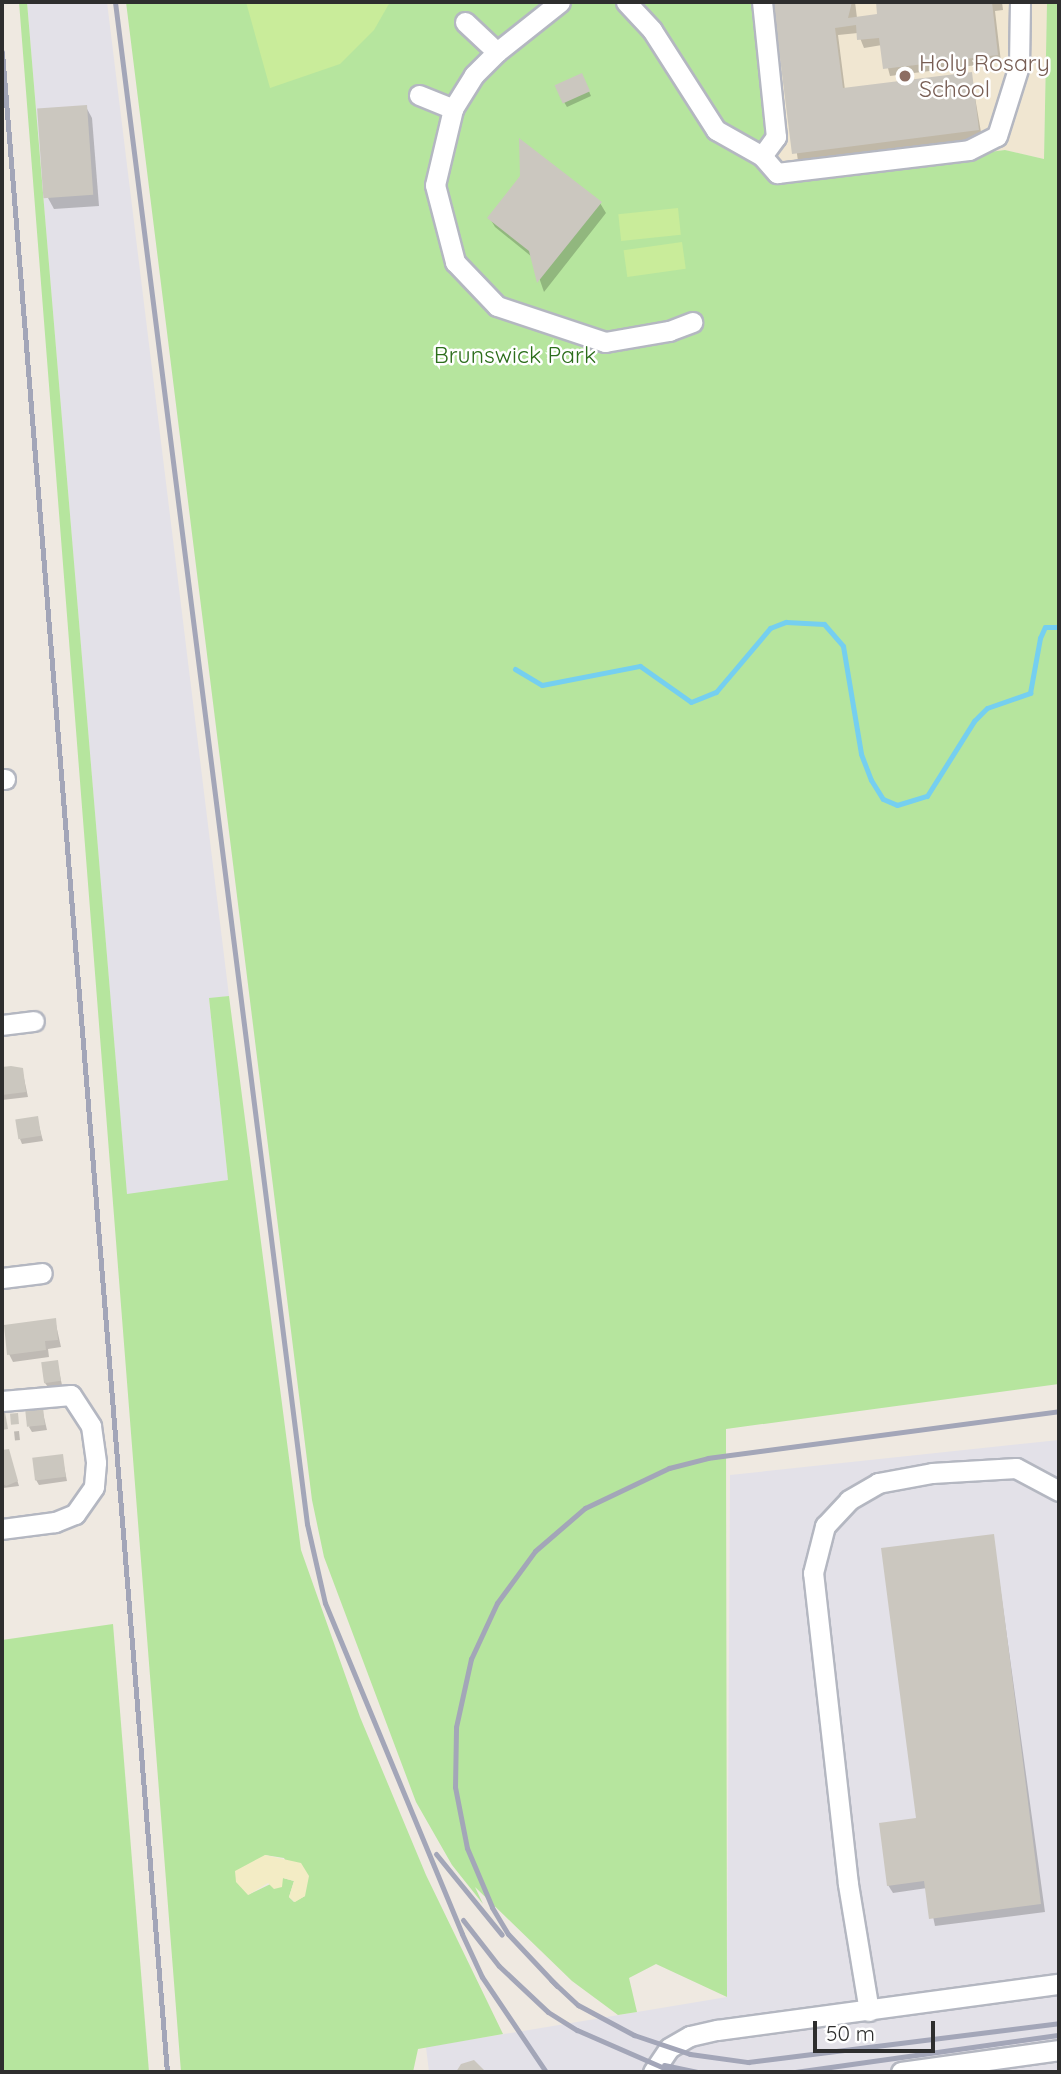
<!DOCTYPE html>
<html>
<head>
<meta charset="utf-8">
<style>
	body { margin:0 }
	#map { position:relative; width:1061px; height:2074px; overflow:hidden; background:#efe9e1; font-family:Quicksand,sans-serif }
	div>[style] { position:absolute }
	.industrial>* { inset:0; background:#e3e1e8 }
	.education>* { inset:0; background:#f0e6d1 }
	.green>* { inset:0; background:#b6e59e }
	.sand>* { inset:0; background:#f3ecc5 }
	.pitch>* { inset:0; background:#c9ec9a; transform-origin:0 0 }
	.shadow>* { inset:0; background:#0003; transform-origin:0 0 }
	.stream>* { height:5px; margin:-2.5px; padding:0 2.5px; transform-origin:2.5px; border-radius:2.5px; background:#75cff0 }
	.building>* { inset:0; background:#cbc7bf; transform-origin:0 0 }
	.roads { filter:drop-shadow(2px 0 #b4b7c1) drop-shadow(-2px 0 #b4b7c1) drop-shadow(0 2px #b4b7c1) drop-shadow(0 -2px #b4b7c1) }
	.minor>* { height:19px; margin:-9.5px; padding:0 9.5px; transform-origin:9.5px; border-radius:9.5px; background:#fff }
	.rail>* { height:5px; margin:-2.5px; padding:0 2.5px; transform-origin:2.5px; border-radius:2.5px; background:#a3a6b8 }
	.dots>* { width:19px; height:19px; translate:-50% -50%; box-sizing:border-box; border:4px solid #fff; border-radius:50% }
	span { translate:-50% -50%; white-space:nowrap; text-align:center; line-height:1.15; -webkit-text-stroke:5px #fff; paint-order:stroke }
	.education-label { font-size:23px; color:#785e54 }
	.left { translate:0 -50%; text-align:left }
	.park-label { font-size:23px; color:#2c6e1b }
	.frame { position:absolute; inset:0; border:4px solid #2e2e2e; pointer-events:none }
	.scale { position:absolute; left:813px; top:2021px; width:122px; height:32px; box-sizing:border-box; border:4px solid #2e2e2e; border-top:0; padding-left:9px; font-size:21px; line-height:24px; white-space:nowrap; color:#2e2e2e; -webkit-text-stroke:5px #fff; paint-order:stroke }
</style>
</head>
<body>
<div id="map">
	<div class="industrial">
		<i style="clip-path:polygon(27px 2px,107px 2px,229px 996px,209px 999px,228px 1180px,127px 1195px)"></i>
		<i style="clip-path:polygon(1059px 1440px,1059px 2072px,429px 2072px,426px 2047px,727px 1997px,730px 1475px)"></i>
	</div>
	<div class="education">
		<i style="clip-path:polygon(755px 2px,1047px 2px,1044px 159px,1005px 150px,777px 180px)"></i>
	</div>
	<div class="green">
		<i style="clip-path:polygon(evenodd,19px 2px,27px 2px,127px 1194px,228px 1180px,209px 998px,229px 996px,301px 1550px,360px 1717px,426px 1875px,503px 2034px,418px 2049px,413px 2072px,181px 2072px,19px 2px,265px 1855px,284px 1858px,305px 1896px,294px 1902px,289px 1897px,294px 1881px,283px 1878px,248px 1895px,265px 1855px)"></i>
		<i style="clip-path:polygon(126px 2px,755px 2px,778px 179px,1005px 150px,1044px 159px,1047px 2px,1059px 2px,1059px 1384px,726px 1429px,727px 1997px,656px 1964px,629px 1978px,637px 2012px,618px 2015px,572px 1981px,475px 1887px,483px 1904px,452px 1865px,416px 1802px,324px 1557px,312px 1500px)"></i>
		<i style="clip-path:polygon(113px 1624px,149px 2072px,2px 2072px,2px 1640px)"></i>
	</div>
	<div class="sand">
		<i style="clip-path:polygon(265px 1855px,301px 1863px,309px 1876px,305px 1896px,295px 1902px,289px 1897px,294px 1881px,283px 1878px,282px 1887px,274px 1889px,268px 1883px,248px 1895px,236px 1882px,235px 1871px)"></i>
	</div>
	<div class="pitch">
		<i style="clip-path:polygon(246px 2px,390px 2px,374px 30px,340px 64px,270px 88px)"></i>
		<i style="left:678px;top:208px;width:27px;height:60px;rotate:84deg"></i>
		<i style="left:682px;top:242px;width:27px;height:59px;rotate:82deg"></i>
	</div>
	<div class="shadow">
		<i style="clip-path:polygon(775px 2px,855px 2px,857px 18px,879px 16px,878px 3px,885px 2px,1002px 2px,1003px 10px,995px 11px,1001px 62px,890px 76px,882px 45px,864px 48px,858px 33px,838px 35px,845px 90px,971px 74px,982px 138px,798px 161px)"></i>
		<i style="clip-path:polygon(584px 80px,591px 96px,567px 107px,564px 102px)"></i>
		<i style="clip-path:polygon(86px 107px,92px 118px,99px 206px,54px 209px,48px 198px)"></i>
		<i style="clip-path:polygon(600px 203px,606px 213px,544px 292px,532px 257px,495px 227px,489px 217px)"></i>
		<i style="clip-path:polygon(22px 1069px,28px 1097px,2px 1100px,2px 1070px)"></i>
		<i style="clip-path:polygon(37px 1118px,43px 1141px,22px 1144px,20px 1139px)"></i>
		<i style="clip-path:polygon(55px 1320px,61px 1347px,48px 1349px,49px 1357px,13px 1362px,9px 1354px)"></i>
		<i style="clip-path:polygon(57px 1362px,62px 1385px,48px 1387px,45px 1383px)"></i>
		<i style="clip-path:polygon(42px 1409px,47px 1430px,32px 1432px,29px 1427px)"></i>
		<i style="left:19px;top:1431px;width:9px;height:5px;rotate:84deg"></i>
		<i style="clip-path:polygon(8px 1451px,19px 1486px,3px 1488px,2px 1459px)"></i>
		<i style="clip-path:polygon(62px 1456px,67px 1481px,39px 1485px,36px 1480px)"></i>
		<i style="clip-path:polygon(993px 1535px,1045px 1912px,935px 1926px,927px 1888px,893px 1893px,888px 1885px,918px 1820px)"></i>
	</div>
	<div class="stream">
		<i style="left:515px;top:669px;width:31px;rotate:31deg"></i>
		<i style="left:542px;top:685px;width:100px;rotate:-11deg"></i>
		<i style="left:640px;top:666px;width:62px;rotate:35.2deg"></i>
		<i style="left:691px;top:702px;width:27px;rotate:-22deg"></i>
		<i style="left:716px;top:692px;width:84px;rotate:-49.8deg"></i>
		<i style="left:770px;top:628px;width:17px;rotate:-21deg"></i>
		<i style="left:786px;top:622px;width:38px;rotate:3deg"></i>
		<i style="left:824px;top:624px;width:29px;rotate:49deg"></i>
		<i style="left:843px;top:646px;width:109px;rotate:80.5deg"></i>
		<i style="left:861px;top:754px;width:28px;rotate:69deg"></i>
		<i style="left:871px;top:780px;width:22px;rotate:58deg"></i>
		<i style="left:883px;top:799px;width:15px;rotate:23deg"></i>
		<i style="left:897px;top:805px;width:31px;rotate:-17deg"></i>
		<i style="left:927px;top:796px;width:89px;rotate:-57.9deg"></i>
		<i style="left:974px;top:721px;width:18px;rotate:-45deg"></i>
		<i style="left:987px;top:708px;width:46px;rotate:-19.2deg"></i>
		<i style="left:1030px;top:693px;width:56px;rotate:-79.7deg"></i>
		<i style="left:1040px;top:638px;width:12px;rotate:-66deg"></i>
		<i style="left:1045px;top:627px;width:14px"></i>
	</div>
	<div class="building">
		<i style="clip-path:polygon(773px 2px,852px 2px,848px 18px,877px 14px,876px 2px,992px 2px,998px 55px,883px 69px,879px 38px,857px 40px,856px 25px,835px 28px,843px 88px,972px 72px,979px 130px,792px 154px)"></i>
		<i style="left:582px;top:73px;width:20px;height:30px;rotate:66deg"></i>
		<i style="left:87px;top:105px;width:90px;height:50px;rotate:86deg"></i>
		<i style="clip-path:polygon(519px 138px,602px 202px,537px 283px,529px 251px,487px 218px,520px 176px)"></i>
		<i style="clip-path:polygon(11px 1066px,23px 1068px,26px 1092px,2px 1095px,2px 1067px)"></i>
		<i style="left:38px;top:1116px;width:20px;height:23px;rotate:81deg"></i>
		<i style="clip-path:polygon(56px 1318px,58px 1340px,45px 1341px,46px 1350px,7px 1355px,4px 1325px)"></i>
		<i style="left:58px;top:1360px;width:21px;height:17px;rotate:82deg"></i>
		<i style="left:43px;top:1407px;width:18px;height:18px;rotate:84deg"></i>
		<i style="clip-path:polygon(5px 1412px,8px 1429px,2px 1430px,2px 1413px)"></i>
		<i style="left:18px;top:1413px;width:11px;height:8px;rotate:85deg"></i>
		<i style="clip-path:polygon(9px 1449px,18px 1481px,6px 1486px,2px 1483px,2px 1450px)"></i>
		<i style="left:63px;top:1454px;width:23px;height:31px;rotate:83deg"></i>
		<i style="clip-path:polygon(994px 1534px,1041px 1904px,929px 1919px,924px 1881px,887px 1886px,879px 1823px,916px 1818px,881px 1548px)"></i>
		<i style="clip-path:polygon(474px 2060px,486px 2072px,456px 2072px,461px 2064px)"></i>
	</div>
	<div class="roads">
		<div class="minor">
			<i style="left:560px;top:2px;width:80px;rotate:141.6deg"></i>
			<i style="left:497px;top:52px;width:33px;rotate:135deg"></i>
			<i style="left:474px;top:75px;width:40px;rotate:122deg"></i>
			<i style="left:453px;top:109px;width:78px;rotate:103.3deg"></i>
			<i style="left:435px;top:185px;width:80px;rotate:75.4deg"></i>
			<i style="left:455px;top:262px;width:61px;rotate:46.3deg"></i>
			<i style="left:497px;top:306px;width:114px;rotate:18.4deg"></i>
			<i style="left:605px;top:342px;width:65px;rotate:-9.8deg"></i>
			<i style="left:669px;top:331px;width:25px;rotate:-21deg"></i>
			<i style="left:626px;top:2px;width:38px;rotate:47deg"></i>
			<i style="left:652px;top:30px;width:119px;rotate:57.4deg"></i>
			<i style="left:716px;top:130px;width:53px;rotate:29.5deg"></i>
			<i style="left:762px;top:156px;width:24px;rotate:-54deg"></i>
			<i style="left:776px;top:137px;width:136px;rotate:-95.9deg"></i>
			<i style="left:465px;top:22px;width:44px;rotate:43.2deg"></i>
			<i style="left:419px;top:95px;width:37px;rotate:22deg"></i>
			<i style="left:762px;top:156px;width:23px;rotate:49deg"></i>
			<i style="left:777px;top:173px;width:193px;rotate:-6.8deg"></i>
			<i style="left:969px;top:150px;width:31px;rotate:-27deg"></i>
			<i style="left:997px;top:136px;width:73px;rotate:-72.6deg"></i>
			<i style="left:1019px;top:66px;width:64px;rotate:-89.1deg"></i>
			<i style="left:2px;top:779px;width:3px"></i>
			<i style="left:2px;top:1025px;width:32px;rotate:-7deg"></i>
			<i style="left:2px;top:1278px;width:40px;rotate:-7.1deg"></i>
			<i style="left:2px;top:1401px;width:69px;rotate:-5deg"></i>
			<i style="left:71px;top:1395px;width:37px;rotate:57deg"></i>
			<i style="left:91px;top:1426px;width:37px;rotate:82deg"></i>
			<i style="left:96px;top:1463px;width:24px;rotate:95deg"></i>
			<i style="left:94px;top:1487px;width:33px;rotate:125deg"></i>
			<i style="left:75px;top:1514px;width:22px;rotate:158deg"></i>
			<i style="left:55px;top:1522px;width:53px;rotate:172.5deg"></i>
			<i style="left:869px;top:2011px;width:129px;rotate:-99.4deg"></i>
			<i style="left:848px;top:1884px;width:313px;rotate:-96.4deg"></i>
			<i style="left:813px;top:1573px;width:49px;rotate:-75.7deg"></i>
			<i style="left:825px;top:1526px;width:35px;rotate:-47deg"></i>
			<i style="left:849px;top:1500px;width:34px;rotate:-30deg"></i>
			<i style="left:878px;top:1483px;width:55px;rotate:-10.5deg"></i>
			<i style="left:932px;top:1473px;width:84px;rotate:-3.4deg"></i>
			<i style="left:1016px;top:1468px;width:49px;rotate:28.1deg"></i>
			<i style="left:653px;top:2072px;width:29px;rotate:-56deg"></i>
			<i style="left:669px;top:2048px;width:24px;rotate:-30deg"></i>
			<i style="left:690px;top:2036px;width:28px;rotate:-13deg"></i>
			<i style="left:717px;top:2030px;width:345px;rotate:-7.7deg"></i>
			<i style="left:901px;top:2072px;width:160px;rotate:-7.9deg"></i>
		</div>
	</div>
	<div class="rail">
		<i style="left:115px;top:2px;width:1534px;rotate:82.81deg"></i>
		<i style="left:307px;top:1524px;width:81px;rotate:77.2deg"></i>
		<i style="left:325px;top:1603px;width:358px;rotate:67.5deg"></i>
		<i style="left:462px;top:1934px;width:47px;rotate:65.1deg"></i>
		<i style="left:482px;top:1977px;width:115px;rotate:56deg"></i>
		<i style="left:2px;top:52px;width:2027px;rotate:85.33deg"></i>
		<i style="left:436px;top:1854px;width:104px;rotate:50.8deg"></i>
		<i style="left:463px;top:1920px;width:58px;rotate:52deg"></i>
		<i style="left:499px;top:1966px;width:67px;rotate:43.2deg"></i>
		<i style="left:548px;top:2012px;width:34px;rotate:32deg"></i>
		<i style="left:577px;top:2030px;width:105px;rotate:23.6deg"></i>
		<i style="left:551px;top:1980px;width:37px;rotate:43deg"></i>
		<i style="left:578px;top:2005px;width:64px;rotate:28.2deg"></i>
		<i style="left:634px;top:2035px;width:59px;rotate:18.7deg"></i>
		<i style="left:690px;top:2054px;width:59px;rotate:7.9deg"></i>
		<i style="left:748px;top:2062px;width:313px;rotate:-7.1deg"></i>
		<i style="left:557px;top:1986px;width:71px;rotate:-133.3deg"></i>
		<i style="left:508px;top:1934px;width:31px;rotate:-121deg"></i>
		<i style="left:492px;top:1907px;width:64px;rotate:-113deg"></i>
		<i style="left:467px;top:1848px;width:62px;rotate:-101.1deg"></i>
		<i style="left:455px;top:1787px;width:60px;rotate:-89deg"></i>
		<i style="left:456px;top:1727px;width:70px;rotate:-77.6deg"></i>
		<i style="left:471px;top:1659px;width:62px;rotate:-65.1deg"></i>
		<i style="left:497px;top:1603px;width:64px;rotate:-53.8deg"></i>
		<i style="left:535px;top:1551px;width:66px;rotate:-40.7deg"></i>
		<i style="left:585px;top:1508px;width:93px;rotate:-25.5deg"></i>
		<i style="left:669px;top:1468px;width:40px;rotate:-14.4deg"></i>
		<i style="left:708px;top:1458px;width:354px;rotate:-7.6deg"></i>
		<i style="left:664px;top:2065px;width:34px;rotate:12deg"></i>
		<i style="left:795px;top:2072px;width:267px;rotate:-8deg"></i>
	</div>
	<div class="dots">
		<i style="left:905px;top:76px;background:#8d6e63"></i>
	</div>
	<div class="education-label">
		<span class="left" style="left:919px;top:76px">Holy Rosary<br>School</span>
	</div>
	<div class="park-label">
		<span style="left:515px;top:355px">Brunswick Park</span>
	</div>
	<div class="frame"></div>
	<div class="scale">50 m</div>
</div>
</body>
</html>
